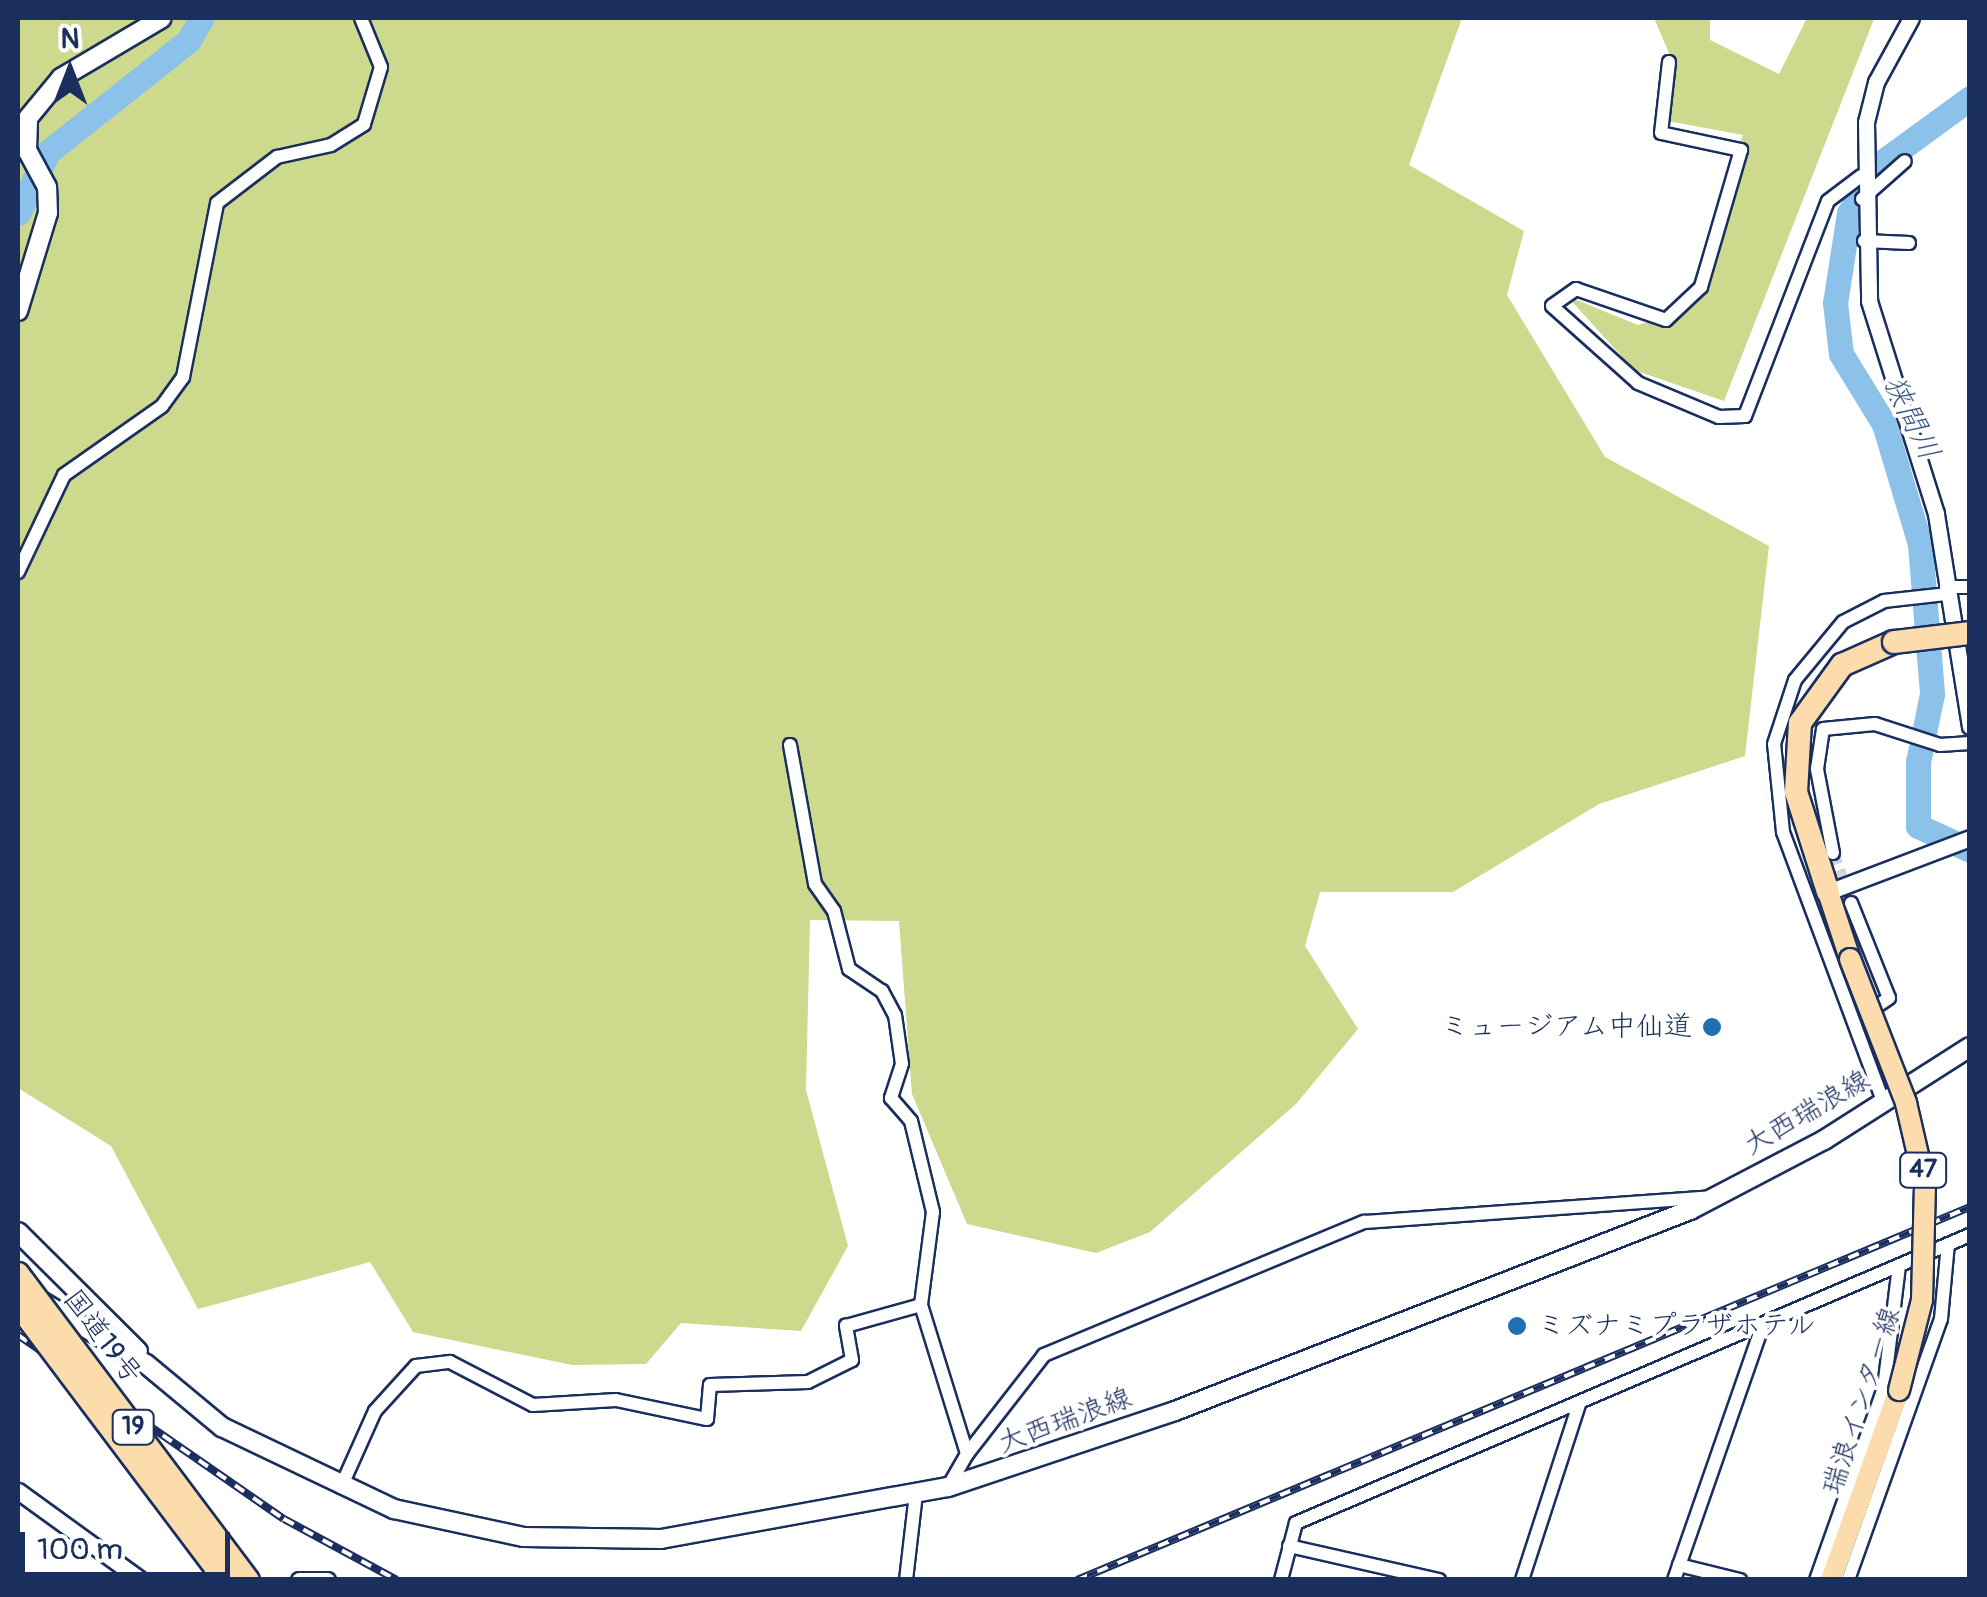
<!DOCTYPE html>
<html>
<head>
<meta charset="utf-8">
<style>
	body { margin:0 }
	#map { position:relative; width:1987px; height:1597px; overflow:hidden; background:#fff; font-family:Pangolin,"Klee One",sans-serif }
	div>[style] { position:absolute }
	.green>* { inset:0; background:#cdd98c }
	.river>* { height:25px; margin:-12.5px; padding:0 12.5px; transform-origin:12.5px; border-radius:12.5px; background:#8cc1ea }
	.minor-tunnel>* { height:12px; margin-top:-6px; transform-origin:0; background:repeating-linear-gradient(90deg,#d1d5df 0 12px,transparent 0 18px) }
	.roads { filter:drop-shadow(2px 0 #1b2f5e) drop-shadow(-2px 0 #1b2f5e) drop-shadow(0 2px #1b2f5e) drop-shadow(0 -2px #1b2f5e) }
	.minor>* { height:12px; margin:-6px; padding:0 6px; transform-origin:6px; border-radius:6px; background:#fff }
	.tertiary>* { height:15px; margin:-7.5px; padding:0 7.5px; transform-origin:7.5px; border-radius:7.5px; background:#fff }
	.secondary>* { height:18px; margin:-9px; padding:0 9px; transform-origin:9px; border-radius:9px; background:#fff }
	.primary>* { height:20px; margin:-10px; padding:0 10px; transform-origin:10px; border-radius:10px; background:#fcdcac }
	.motorway>* { height:22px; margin:-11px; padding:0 11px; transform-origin:11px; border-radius:11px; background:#fcdcac }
	.rail>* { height:8px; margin-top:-4px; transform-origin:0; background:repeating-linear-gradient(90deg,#fff 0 11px,#1b2f5e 0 22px); box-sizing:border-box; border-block:2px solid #1b2f5e }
	.bridges { filter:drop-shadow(2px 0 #1b2f5e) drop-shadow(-2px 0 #1b2f5e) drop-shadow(0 2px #1b2f5e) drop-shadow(0 -2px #1b2f5e) }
	.primary-bridge>* { height:20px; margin:-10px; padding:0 10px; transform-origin:10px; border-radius:10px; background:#fcdcac }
	.trunk-bridge>* { height:22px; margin:-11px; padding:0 11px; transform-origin:11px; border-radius:11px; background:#fcdcac }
	.motorway-bridge>* { height:22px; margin:-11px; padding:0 11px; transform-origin:11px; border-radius:11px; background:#fcdcac }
	.dots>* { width:28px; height:28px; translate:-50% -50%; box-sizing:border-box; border:5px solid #fff; border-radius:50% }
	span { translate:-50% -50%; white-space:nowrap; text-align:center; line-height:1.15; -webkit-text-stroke:8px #fff; paint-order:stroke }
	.shield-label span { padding:2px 8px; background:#fff; border:2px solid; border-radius:8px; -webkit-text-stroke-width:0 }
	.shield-label { font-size:25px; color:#1b2f5e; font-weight:700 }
	.poi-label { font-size:28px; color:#1b2f5e }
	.right { translate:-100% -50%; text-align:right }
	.left { translate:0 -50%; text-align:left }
	.street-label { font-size:28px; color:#1b2f5e }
	.water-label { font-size:30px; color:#3d5b88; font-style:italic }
	.frame { position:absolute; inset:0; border:20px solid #1b2f5e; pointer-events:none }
	.north { position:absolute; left:20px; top:20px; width:100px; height:100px; -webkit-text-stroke:8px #fff; paint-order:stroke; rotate:0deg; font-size:28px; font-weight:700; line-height:40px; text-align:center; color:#1b2f5e }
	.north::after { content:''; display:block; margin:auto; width:35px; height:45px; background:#1b2f5e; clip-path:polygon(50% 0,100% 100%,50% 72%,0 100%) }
	.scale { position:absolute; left:20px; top:1532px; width:210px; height:45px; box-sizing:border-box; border:5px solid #1b2f5e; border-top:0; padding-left:12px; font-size:30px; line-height:35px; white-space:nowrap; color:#1b2f5e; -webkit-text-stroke:8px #fff; paint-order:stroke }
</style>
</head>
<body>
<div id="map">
	<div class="green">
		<i style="clip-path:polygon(18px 18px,1462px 18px,1409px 165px,1524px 231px,1507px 295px,1605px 457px,1769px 546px,1745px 756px,1599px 804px,1453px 892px,1320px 892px,1305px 946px,1358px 1029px,1296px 1104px,1150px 1232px,1096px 1253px,967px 1224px,912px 1094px,899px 921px,810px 920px,806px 1090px,848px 1246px,801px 1331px,681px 1323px,646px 1364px,572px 1365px,413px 1332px,370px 1262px,198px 1309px,111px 1146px,18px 1088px)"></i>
		<i style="clip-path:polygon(1654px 18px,1710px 18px,1710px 40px,1779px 74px,1807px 18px,1874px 19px,1724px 401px,1634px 370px,1567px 296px,1638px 325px,1683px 311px,1743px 135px,1657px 119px,1669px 53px)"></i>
	</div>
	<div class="river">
		<i style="left:1970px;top:98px;width:110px;rotate:143.9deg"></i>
		<i style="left:1881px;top:163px;width:59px;rotate:122.6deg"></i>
		<i style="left:1849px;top:213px;width:91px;rotate:98.8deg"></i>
		<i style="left:1835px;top:303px;width:51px;rotate:83.3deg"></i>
		<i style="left:1841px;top:354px;width:82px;rotate:58.4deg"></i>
		<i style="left:1884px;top:424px;width:125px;rotate:73.3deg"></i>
		<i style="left:1920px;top:544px;width:150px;rotate:85.4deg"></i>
		<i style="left:1932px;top:694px;width:69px;rotate:101.6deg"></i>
		<i style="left:1918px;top:762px;width:64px;rotate:90deg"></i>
		<i style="left:1918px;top:826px;width:57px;rotate:24.8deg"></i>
		<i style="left:18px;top:213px;width:68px;rotate:-63.8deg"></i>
		<i style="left:48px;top:152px;width:179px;rotate:-38.4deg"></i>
		<i style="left:188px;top:41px;width:27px;rotate:-59deg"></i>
	</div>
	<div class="minor-tunnel">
		<i style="left:1833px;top:853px;width:53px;rotate:70.2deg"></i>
	</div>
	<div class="roads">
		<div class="minor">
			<i style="left:1669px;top:62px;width:71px;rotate:96.4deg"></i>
			<i style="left:1661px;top:133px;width:82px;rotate:12deg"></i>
			<i style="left:1741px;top:150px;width:143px;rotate:106.3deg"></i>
			<i style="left:1701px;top:287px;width:48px;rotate:136.7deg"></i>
			<i style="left:1666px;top:320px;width:95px;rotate:-161deg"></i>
			<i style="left:1576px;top:289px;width:29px;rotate:145deg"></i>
			<i style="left:1552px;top:306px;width:115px;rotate:41.8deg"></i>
			<i style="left:1638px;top:383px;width:88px;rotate:22.8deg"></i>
			<i style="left:1719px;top:417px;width:26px;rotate:-2deg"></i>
			<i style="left:1745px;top:416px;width:230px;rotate:-68.9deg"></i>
			<i style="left:1828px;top:201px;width:41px;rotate:-37.1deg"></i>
			<i style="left:1862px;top:199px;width:57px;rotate:-41.5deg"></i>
			<i style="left:1864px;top:241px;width:45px;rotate:2.5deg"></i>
			<i style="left:18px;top:572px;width:107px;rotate:-64.6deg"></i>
			<i style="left:64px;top:475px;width:120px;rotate:-35.1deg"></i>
			<i style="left:162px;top:406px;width:36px;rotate:-54deg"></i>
			<i style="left:183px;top:377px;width:177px;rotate:-78.9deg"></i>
			<i style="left:217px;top:203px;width:76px;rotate:-37.5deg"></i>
			<i style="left:277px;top:157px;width:55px;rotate:-12.5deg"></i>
			<i style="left:331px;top:145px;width:39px;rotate:-32deg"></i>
			<i style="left:364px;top:124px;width:59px;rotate:-73.4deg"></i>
			<i style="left:381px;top:67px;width:53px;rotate:-112.2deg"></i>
			<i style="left:1946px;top:587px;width:24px"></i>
			<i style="left:790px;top:745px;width:141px;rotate:79.8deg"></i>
			<i style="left:815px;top:884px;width:33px;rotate:55deg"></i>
			<i style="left:834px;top:911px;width:60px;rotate:75.5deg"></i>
			<i style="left:849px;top:969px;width:40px;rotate:34deg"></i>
			<i style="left:882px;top:991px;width:27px;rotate:62deg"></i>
			<i style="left:895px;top:1015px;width:49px;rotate:81.9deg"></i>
			<i style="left:902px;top:1064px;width:36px;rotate:108deg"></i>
			<i style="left:891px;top:1098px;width:30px;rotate:49deg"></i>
			<i style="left:911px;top:1121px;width:94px;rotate:76.4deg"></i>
			<i style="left:933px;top:1212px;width:94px;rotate:97.4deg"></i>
			<i style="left:921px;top:1305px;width:156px;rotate:72.8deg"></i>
			<i style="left:967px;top:1454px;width:38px;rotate:120deg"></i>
			<i style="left:1833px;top:853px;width:86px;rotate:-100.8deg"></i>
			<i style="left:1817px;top:769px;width:40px;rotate:-81.5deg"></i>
			<i style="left:1823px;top:729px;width:52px;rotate:-5.5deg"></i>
			<i style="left:1875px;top:724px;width:68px;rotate:17.9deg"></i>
			<i style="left:1940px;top:745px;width:30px;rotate:-4deg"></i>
			<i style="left:1851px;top:903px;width:102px;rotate:68.2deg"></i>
			<i style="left:1889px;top:998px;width:25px;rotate:146deg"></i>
			<i style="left:1883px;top:1101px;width:287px;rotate:-110.4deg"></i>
			<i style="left:1783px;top:832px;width:88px;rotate:-95.8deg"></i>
			<i style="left:1774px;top:744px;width:67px;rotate:-71.8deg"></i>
			<i style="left:1795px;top:680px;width:75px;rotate:-50.4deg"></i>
			<i style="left:1843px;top:622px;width:46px;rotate:-27.1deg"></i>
			<i style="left:1884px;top:601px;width:62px;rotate:-6.4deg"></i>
			<i style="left:967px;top:1454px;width:125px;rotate:-52.1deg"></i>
			<i style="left:1044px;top:1355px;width:347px;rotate:-22.6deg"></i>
			<i style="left:1364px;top:1222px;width:349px;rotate:-4.1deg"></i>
			<i style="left:341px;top:1487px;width:83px;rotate:-65.9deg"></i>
			<i style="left:375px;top:1411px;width:61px;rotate:-47.7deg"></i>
			<i style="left:416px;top:1366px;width:34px;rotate:-7deg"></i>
			<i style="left:450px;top:1362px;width:93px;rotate:27.4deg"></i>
			<i style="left:533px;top:1405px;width:83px;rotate:-3.4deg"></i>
			<i style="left:616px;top:1400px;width:93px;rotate:11.8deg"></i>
			<i style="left:707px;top:1419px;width:34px;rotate:-85deg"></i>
			<i style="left:710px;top:1385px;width:98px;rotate:-1.8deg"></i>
			<i style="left:808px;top:1382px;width:49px;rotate:-26.6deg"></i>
			<i style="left:852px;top:1360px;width:35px;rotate:-100deg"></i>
			<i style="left:846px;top:1326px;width:78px;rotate:-15.6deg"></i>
			<i style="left:1289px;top:1546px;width:154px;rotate:12.8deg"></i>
			<i style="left:1679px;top:1565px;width:63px;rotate:13.8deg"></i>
			<i style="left:906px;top:1580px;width:88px;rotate:-83.4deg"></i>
			<i style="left:1281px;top:1580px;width:59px;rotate:-75.3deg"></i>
			<i style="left:1296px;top:1523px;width:733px;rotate:-23.14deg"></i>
			<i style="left:1522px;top:1580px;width:187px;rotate:-72deg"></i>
			<i style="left:1674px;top:1580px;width:268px;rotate:-70.8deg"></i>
			<i style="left:1816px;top:1580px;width:204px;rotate:-70.5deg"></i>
			<i style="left:1884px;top:1388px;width:123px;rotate:-83deg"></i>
			<i style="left:1848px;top:1580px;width:277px;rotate:-70.4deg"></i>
			<i style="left:1941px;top:1319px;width:75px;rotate:-84.7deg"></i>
		</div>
		<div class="tertiary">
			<i style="left:1911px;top:18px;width:73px;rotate:118.7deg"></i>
			<i style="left:1876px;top:82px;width:41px;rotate:104deg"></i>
			<i style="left:1866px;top:122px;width:179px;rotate:89deg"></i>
			<i style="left:1869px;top:301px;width:223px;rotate:72.5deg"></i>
			<i style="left:1936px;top:514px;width:215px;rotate:80.9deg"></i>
			<i style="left:1828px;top:892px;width:152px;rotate:-20.8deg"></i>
			<i style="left:18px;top:1491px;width:152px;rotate:35.9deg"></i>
			<i style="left:299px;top:1580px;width:28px"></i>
		</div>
		<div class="secondary">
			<i style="left:18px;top:311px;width:102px;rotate:-73deg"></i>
			<i style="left:48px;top:213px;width:26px;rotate:-92deg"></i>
			<i style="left:47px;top:187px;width:42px;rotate:-118.4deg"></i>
			<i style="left:27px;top:150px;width:32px;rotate:-88deg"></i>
			<i style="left:28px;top:118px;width:52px;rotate:-50.5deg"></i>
			<i style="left:61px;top:78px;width:117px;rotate:-30.7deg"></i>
			<i style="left:18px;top:1232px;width:169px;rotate:44.8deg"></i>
			<i style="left:36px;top:1298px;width:128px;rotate:31deg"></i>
			<i style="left:146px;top:1364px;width:99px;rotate:39.7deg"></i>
			<i style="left:222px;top:1427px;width:191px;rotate:25.5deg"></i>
			<i style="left:394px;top:1509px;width:133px;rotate:12.2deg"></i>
			<i style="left:524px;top:1537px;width:137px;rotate:0.8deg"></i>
			<i style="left:661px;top:1539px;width:292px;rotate:-10.3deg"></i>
			<i style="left:948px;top:1487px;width:239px;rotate:-18.5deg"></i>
			<i style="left:1175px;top:1411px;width:553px;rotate:-21.32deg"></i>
			<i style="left:1690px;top:1210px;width:151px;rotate:-27.6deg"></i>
			<i style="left:1824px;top:1140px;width:173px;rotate:-32.5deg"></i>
		</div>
		<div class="primary">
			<i style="left:1828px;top:892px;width:71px;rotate:71.8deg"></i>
			<i style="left:1831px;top:1580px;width:202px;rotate:-70.3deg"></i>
		</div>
		<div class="motorway">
			<i style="left:1828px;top:892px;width:105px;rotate:-107.7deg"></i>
			<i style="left:1796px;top:792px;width:69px;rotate:-86.7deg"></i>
			<i style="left:1800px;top:723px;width:72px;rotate:-54.1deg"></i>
			<i style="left:1842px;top:665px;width:57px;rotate:-23.9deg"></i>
		</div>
	</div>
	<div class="rail">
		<i style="left:18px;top:1335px;width:323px;rotate:34.7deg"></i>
		<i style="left:284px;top:1519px;width:128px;rotate:28.4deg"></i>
		<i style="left:1077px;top:1580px;width:968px;rotate:-22.67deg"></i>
	</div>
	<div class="bridges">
		<div class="primary-bridge">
			<i style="left:1850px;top:959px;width:155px;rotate:68.7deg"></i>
			<i style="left:1906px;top:1103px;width:84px;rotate:77deg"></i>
			<i style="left:1925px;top:1185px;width:115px;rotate:91.5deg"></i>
			<i style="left:1922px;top:1300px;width:93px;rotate:104.3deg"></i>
		</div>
		<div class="trunk-bridge">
			<i style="left:18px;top:1274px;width:383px;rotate:53.1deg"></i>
			<i style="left:18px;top:1305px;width:344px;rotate:53deg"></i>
		</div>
		<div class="motorway-bridge">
			<i style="left:1894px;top:642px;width:77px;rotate:-6.8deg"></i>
		</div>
	</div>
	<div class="dots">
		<i style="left:1712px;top:1027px;background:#1f6fb2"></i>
		<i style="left:1517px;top:1326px;background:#1f6fb2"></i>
	</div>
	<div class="shield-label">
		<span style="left:1923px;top:1170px">47</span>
		<span style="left:133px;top:1427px">19</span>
	</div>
	<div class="poi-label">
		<span class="right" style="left:1692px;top:1027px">ミュージアム中仙道</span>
		<span class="left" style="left:1537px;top:1326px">ミズナミプラザホテル</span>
	</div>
	<div class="street-label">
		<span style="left:1807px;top:1113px;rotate:-30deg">大西瑞浪線</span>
		<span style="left:102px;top:1337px;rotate:53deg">国道19号</span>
		<span style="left:1862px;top:1401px;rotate:-72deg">瑞浪インター線</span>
		<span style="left:1065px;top:1421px;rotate:-20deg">大西瑞浪線</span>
	</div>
	<div class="water-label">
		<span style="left:1911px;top:418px;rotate:64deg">狭間川</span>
	</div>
	<div class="frame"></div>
	<div class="north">N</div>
	<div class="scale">100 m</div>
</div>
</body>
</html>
